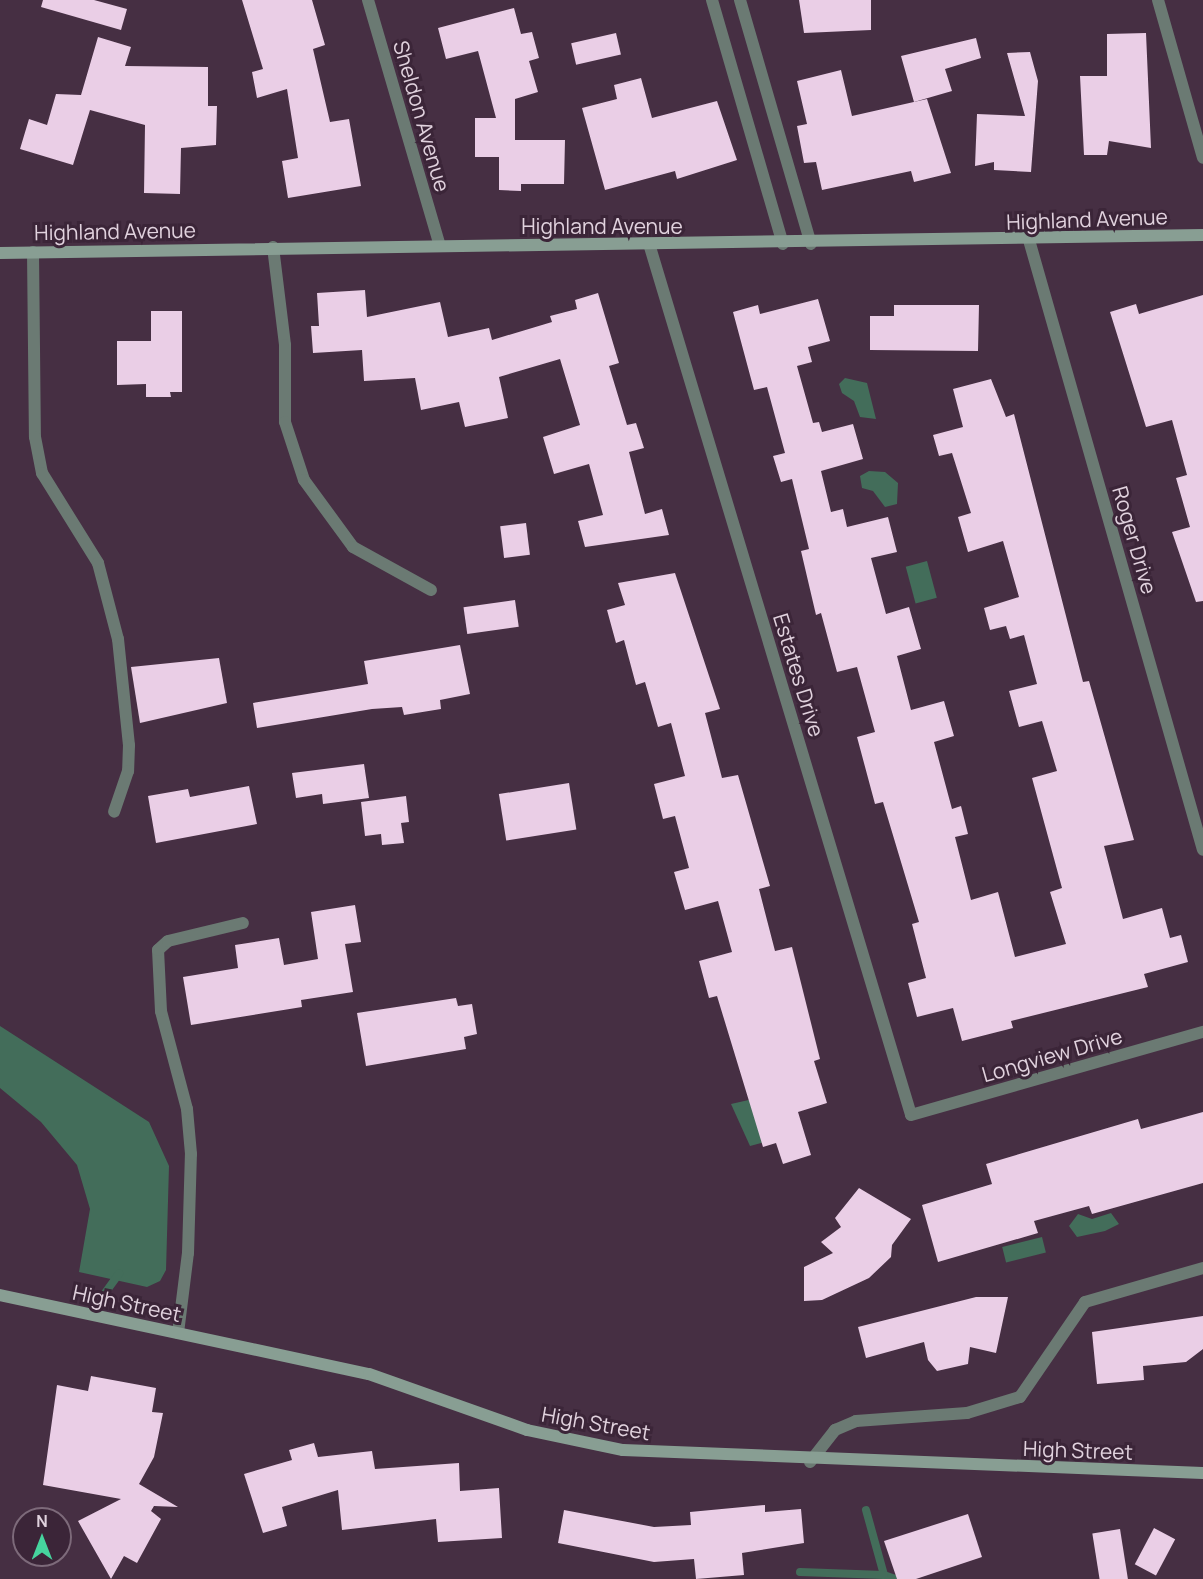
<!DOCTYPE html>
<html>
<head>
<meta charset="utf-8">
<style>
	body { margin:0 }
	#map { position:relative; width:1203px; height:1579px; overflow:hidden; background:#462f43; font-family:Manrope,sans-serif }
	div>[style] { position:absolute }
	.water>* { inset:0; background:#436d5a; transform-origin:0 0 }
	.stream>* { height:8px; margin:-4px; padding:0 4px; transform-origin:4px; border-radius:4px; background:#436d5a }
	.building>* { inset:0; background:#eacee6; transform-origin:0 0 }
	.lane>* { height:12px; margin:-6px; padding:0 6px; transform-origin:6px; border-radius:6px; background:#6b7a73 }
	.street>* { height:12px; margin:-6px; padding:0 6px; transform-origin:6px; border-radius:6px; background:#6b7a73 }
	.secondary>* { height:12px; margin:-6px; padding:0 6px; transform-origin:6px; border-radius:6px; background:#889e93 }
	span { translate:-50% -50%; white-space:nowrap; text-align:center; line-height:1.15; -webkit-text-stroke:6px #3b2538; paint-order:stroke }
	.street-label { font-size:21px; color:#e1d2de }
	.north { position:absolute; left:12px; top:1507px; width:60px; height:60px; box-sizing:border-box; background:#3b2538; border:2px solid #7d6a7a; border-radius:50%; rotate:0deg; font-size:16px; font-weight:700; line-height:24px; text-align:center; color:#e1d2de }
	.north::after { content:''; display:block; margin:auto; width:21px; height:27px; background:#46d49e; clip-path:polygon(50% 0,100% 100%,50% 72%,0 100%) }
</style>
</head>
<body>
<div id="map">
	<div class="water">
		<i style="clip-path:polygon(845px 378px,867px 383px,876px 419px,860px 417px,854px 401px,842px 393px,839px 384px)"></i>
		<i style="clip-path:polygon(869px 471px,885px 472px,898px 483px,897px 504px,885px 507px,873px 491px,862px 488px,860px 476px)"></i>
		<i style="left:927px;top:561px;width:38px;height:22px;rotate:75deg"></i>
		<i style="clip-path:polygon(0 1026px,149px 1122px,169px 1166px,166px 1270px,160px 1281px,147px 1287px,79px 1272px,90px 1209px,77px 1165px,41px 1122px,0 1088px)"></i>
		<i style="clip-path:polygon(753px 1099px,765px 1142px,750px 1146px,731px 1104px)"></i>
		<i style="clip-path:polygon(1111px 1213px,1119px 1224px,1105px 1231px,1077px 1237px,1069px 1226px,1078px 1214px,1092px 1219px)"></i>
		<i style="left:1042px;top:1237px;width:16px;height:41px;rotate:76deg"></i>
	</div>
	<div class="stream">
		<i style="left:105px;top:1293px;width:24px;rotate:-54deg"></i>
		<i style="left:866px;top:1510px;width:67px;rotate:74.5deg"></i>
		<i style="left:884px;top:1575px;width:12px;rotate:20deg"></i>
		<i style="left:800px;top:1572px;width:84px;rotate:2deg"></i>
	</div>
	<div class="building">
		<i style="clip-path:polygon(43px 0,94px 0,127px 9px,121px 30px,41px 7px)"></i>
		<i style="clip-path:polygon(242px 0,312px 0,325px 45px,313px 49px,330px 122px,349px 119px,361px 186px,288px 198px,282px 161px,298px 158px,287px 89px,257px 98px,252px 72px,263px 69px)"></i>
		<i style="clip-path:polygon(799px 0,871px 0,871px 30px,804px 33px)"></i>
		<i style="clip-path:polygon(514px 8px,521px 34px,532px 32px,539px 58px,529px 61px,538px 92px,515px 99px,515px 140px,565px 140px,564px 184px,521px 184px,521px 191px,499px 190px,499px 157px,475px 157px,475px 118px,496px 118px,478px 51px,446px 59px,438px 28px)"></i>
		<i style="left:616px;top:33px;width:22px;height:46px;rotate:77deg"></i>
		<i style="clip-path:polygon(1146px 33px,1151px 148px,1109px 141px,1107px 155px,1084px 155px,1080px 76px,1107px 76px,1107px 34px)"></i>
		<i style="clip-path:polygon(98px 37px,131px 47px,125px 66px,208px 67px,208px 106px,217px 106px,216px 145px,181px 148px,180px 194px,144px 193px,145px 125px,90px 110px,73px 165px,20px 149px,29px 119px,47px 125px,56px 94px,81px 95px)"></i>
		<i style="clip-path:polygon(976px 38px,981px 58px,945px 69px,952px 91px,914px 102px,901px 56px)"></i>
		<i style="clip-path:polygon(1030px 52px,1038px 81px,1031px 172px,994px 170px,994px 162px,975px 166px,977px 114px,1025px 116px,1007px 53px)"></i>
		<i style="clip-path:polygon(841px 70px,852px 116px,927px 99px,951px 173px,914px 182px,911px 171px,822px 190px,816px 162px,804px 163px,797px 126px,807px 124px,797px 81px)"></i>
		<i style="clip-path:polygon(641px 78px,652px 118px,717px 101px,737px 160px,677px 179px,675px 171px,605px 190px,582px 108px,617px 99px,614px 85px)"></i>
		<i style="clip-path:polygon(365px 290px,367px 317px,440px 302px,448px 337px,489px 328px,492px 340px,552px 322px,550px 316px,577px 309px,575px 300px,598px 293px,619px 363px,609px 366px,627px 425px,636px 423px,644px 448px,629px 452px,645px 514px,662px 509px,669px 535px,585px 547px,578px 521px,603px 515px,589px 464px,554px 474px,543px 437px,580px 425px,560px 359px,499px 377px,508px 418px,465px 427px,459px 402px,421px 410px,415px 378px,364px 381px,362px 350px,313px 353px,311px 326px,319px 326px,317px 293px)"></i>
		<i style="clip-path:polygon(1203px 295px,1203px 601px,1196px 602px,1172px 532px,1190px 527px,1176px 478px,1187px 475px,1172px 420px,1146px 427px,1110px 312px,1136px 304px,1139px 314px)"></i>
		<i style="clip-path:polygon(818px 299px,830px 341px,808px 347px,812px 362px,797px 366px,813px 423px,819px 422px,822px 432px,853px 424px,863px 459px,821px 471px,831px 512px,843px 509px,847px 527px,888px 517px,897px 552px,871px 558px,886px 614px,909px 607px,921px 649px,897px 656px,911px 710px,944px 701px,954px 736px,934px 742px,952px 809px,961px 806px,968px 834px,955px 837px,971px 900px,998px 892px,1015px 957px,1066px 944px,1050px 892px,1062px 888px,1032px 778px,1057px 771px,1042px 721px,1019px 727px,1009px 691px,1037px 684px,1024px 635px,1010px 639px,1006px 626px,990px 630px,984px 608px,1019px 597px,1003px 541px,968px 552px,958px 517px,971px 513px,952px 453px,939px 456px,933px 435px,963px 427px,953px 389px,991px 379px,1006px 417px,1014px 414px,1083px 682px,1089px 681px,1134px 840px,1104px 846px,1123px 919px,1162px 908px,1170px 938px,1181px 935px,1188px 962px,1144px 974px,1148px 987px,1011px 1021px,1013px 1028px,962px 1041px,953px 1008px,917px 1017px,908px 983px,926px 978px,912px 924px,919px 922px,883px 802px,875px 804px,857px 737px,875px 732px,857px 667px,837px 672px,821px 613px,816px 615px,801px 551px,809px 549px,792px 479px,781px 482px,773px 456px,785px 453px,767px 387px,754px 390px,733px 312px,758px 305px,760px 314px)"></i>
		<i style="clip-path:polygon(894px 305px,979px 305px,978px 351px,870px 350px,870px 316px,894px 316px)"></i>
		<i style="clip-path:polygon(151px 311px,182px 311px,182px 392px,170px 392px,171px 397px,146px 397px,146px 384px,117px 385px,117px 341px,151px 341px)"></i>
		<i style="left:526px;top:523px;width:32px;height:26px;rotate:83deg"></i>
		<i style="clip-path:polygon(675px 573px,720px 709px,705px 713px,722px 778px,738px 775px,770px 886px,759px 889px,775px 951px,792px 947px,820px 1059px,814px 1061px,827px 1103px,798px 1112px,811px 1155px,783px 1164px,776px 1143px,763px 1147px,717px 996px,709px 998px,699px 961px,732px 952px,718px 901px,685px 910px,674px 872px,689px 868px,675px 816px,663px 819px,654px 784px,685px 776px,671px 723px,658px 727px,645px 682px,636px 685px,624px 640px,616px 643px,607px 610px,625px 605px,618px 583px)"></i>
		<i style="left:515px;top:600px;width:27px;height:52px;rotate:82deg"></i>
		<i style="clip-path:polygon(460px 645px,470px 694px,440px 700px,441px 709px,404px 715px,402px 707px,372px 709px,257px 728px,253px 703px,368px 684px,364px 661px)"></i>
		<i style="clip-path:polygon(219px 658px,227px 703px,140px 723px,131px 667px)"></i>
		<i style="clip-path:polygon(364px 764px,369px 798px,323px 804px,322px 794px,296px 798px,292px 773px)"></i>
		<i style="left:569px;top:783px;width:47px;height:71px;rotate:81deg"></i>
		<i style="clip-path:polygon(249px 786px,257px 824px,156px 843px,148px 796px,188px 789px,190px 797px)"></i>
		<i style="clip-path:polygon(406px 796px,409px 822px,401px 823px,404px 843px,382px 845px,381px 834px,365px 836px,361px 802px)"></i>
		<i style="clip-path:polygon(355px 905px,361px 942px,345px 944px,353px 992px,301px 1000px,302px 1007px,191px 1025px,183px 977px,238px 968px,235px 945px,279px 938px,284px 965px,318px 959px,311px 912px)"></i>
		<i style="clip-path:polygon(456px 998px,458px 1006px,472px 1004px,477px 1034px,464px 1037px,466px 1049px,366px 1066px,357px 1013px)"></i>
		<i style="clip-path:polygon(1203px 1112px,1203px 1183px,1092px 1214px,1089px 1206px,1034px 1221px,1038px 1233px,938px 1262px,922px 1205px,992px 1184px,986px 1164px,1138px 1119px,1141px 1129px)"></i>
		<i style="clip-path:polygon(859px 1188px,911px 1219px,892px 1245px,891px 1257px,869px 1278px,822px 1300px,804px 1301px,804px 1267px,833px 1253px,821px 1242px,841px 1227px,835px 1218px)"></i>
		<i style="clip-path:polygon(976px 1297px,1008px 1297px,996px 1353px,970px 1347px,968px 1364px,937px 1371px,928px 1360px,924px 1342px,866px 1358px,858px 1327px)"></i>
		<i style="clip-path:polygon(1203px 1316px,1203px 1349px,1186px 1362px,1143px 1366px,1144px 1380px,1097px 1384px,1092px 1332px)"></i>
		<i style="clip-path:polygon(91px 1376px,156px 1388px,152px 1412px,163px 1413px,154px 1457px,139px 1484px,178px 1507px,154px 1506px,151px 1511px,161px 1519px,137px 1563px,124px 1556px,111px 1579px,78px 1521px,121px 1499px,43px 1485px,57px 1385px,88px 1391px)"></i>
		<i style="clip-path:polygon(314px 1443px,318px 1457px,372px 1451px,375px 1469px,459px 1463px,460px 1491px,499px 1488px,502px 1538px,438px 1542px,436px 1519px,342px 1530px,338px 1490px,282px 1507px,287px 1526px,263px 1533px,244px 1474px,292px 1460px,289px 1450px)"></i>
		<i style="clip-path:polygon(765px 1505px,765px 1512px,801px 1509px,804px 1543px,742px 1553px,744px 1575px,696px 1579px,694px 1559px,654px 1562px,558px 1543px,564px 1510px,654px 1527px,691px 1525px,690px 1512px)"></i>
		<i style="clip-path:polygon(968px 1514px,982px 1557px,916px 1579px,897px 1579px,884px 1541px)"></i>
		<i style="left:1154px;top:1528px;width:24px;height:41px;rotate:28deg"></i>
		<i style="left:1120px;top:1529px;width:51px;height:28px;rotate:81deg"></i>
	</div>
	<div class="lane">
		<i style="left:712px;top:0;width:254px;rotate:73.8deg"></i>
		<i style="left:273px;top:247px;width:99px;rotate:83deg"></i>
		<i style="left:285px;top:345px;width:77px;rotate:90deg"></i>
		<i style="left:285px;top:422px;width:61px;rotate:71.9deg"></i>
		<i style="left:304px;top:480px;width:83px;rotate:53.8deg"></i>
		<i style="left:353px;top:547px;width:89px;rotate:28.9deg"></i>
		<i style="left:33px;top:252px;width:185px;rotate:89.4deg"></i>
		<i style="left:35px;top:437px;width:37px;rotate:79deg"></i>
		<i style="left:42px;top:473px;width:106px;rotate:58.1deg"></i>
		<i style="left:98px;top:563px;width:79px;rotate:75.3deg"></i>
		<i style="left:118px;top:639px;width:107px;rotate:84.1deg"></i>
		<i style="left:129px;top:745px;width:26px;rotate:92deg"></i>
		<i style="left:128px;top:771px;width:43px;rotate:108.9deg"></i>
		<i style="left:178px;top:1333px;width:81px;rotate:-82.9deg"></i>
		<i style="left:188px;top:1253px;width:99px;rotate:-88.3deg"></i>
		<i style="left:191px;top:1154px;width:45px;rotate:-95.1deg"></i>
		<i style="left:187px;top:1109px;width:101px;rotate:-104.9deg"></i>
		<i style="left:161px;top:1011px;width:61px;rotate:-92.8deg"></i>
		<i style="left:158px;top:950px;width:13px;rotate:-42deg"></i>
		<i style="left:168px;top:941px;width:77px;rotate:-13.5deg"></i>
		<i style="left:810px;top:1462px;width:41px;rotate:-52deg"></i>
		<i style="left:835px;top:1430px;width:23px;rotate:-23deg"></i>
		<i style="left:856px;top:1421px;width:111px;rotate:-4.1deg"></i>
		<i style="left:967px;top:1413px;width:55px;rotate:-16.8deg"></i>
		<i style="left:1020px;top:1397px;width:115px;rotate:-55.6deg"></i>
		<i style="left:1085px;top:1302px;width:123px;rotate:-16.1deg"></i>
	</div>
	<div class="street">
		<i style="left:368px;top:0;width:253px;rotate:73.7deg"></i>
		<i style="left:740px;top:0;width:254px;rotate:73.8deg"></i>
		<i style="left:1158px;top:0;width:164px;rotate:74.1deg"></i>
		<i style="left:1029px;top:240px;width:634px;rotate:74.08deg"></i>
		<i style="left:650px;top:247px;width:906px;rotate:73.26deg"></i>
		<i style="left:911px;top:1115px;width:304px;rotate:-15.9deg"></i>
	</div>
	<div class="secondary">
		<i style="left:0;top:253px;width:1203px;rotate:-0.86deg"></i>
		<i style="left:0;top:1295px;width:377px;rotate:12.1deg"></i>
		<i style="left:369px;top:1374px;width:168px;rotate:19.5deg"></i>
		<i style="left:527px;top:1430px;width:98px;rotate:11.8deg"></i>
		<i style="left:623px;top:1450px;width:580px;rotate:2.27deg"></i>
	</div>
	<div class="street-label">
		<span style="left:422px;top:116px;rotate:74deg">Sheldon Avenue</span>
		<span style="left:1087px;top:219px;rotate:-2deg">Highland Avenue</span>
		<span style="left:602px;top:226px">Highland Avenue</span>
		<span style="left:115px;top:231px;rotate:-1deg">Highland Avenue</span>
		<span style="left:1135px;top:540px;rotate:74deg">Roger Drive</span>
		<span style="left:799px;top:675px;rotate:73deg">Estates Drive</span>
		<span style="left:1052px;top:1055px;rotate:-16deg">Longview Drive</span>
		<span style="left:127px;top:1303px;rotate:12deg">High Street</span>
		<span style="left:596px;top:1423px;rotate:10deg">High Street</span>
		<span style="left:1078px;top:1450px;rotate:2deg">High Street</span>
	</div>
	<div class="north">N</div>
</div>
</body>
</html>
